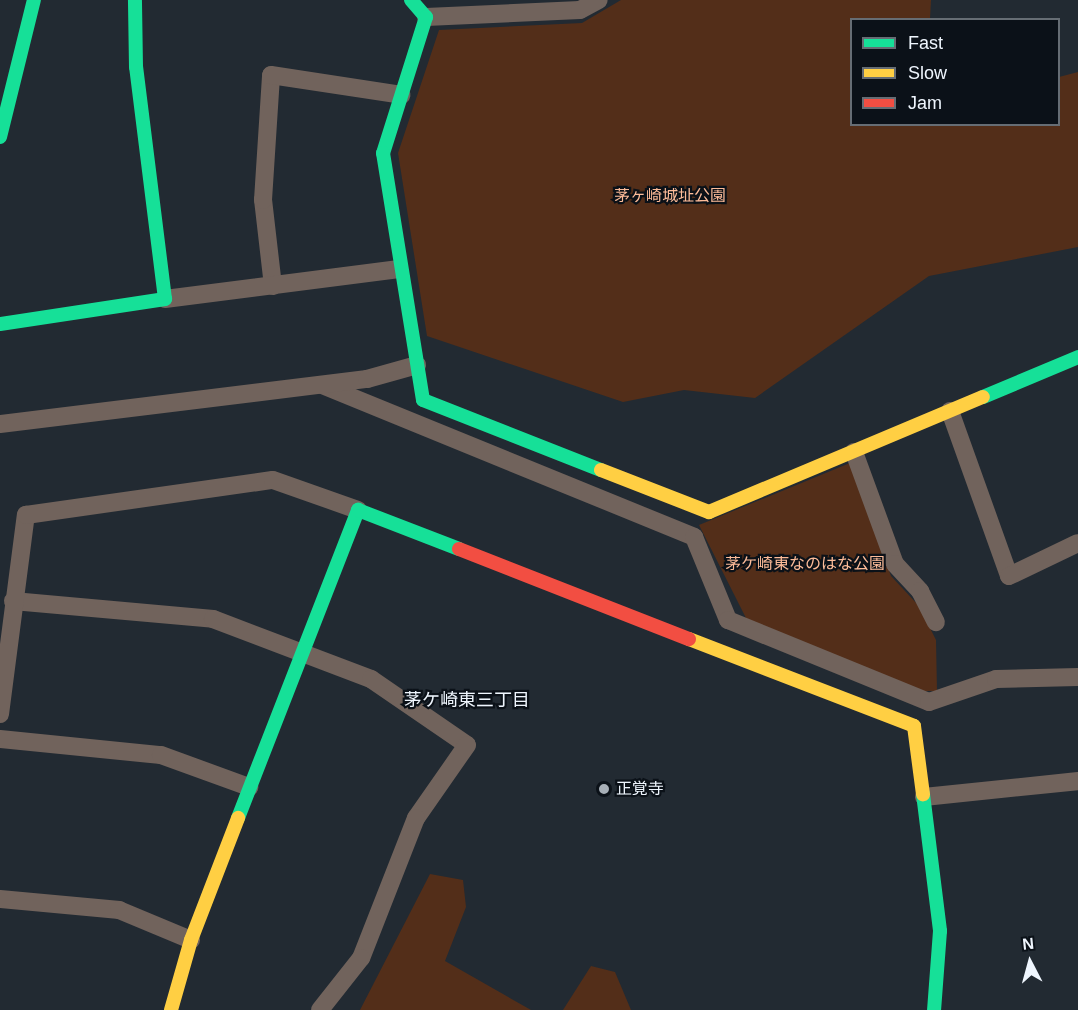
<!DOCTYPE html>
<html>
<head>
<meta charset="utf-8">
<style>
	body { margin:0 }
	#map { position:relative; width:1078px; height:1010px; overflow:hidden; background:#222a32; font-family:Helvetica,"Noto Sans JP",sans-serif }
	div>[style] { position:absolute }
	.green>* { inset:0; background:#532e19 }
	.street>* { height:18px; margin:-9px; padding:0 9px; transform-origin:9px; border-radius:9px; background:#71635c }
	.fast>* { height:14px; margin:-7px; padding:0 7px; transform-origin:7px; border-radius:7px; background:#16e098 }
	.slow>* { height:14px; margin:-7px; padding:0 7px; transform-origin:7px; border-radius:7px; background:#ffcf43 }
	.jam>* { height:14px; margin:-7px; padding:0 7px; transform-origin:7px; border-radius:7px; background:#f24e42 }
	.dots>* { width:16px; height:16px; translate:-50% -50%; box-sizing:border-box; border:3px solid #0b1118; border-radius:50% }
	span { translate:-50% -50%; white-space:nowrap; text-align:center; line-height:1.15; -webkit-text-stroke:4.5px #0b1118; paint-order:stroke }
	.park-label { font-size:16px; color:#fdbc99 }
	.poi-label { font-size:16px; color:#eff6fe }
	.left { translate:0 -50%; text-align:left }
	.neighbourhood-label { font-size:18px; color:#eff6fe }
	.legend { position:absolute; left:850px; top:18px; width:210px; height:108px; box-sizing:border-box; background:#0b1118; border:2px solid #666d74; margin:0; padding:8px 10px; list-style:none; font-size:18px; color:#eff6fe }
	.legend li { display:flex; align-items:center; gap:12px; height:30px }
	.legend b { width:30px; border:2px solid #666d74 }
	.north { position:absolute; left:1000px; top:932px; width:60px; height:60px; -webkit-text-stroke:4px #0b1118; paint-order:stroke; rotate:354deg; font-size:16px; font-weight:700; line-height:24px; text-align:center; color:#eff6fe }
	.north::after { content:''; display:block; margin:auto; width:21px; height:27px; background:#eff6fe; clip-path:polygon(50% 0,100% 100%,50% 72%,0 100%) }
</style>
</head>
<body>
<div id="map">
	<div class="green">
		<i style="clip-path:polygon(621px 0,931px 0,930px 19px,852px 20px,852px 124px,1058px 124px,1059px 77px,1078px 72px,1078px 247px,929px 276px,755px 398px,684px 390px,623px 402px,427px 336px,398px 153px,439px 30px,582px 23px)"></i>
		<i style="clip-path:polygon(850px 463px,891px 576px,919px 606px,936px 640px,937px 691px,923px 691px,749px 624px,699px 525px)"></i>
		<i style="clip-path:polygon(430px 874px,463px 880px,466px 907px,445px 961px,531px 1010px,360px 1010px)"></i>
		<i style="clip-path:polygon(591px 966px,615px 972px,631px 1010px,563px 1010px)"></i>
	</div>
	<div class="street">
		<i style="left:426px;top:17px;width:154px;rotate:-2.6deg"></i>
		<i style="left:580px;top:10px;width:21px;rotate:-28deg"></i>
		<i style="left:273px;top:286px;width:87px;rotate:-96.6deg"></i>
		<i style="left:263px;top:200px;width:125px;rotate:-86.3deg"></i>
		<i style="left:271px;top:75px;width:132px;rotate:8.7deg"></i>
		<i style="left:165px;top:299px;width:236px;rotate:-7.3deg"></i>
		<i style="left:322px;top:385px;width:402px;rotate:22.2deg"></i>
		<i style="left:694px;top:537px;width:90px;rotate:67.7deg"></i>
		<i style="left:728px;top:620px;width:217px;rotate:22.2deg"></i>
		<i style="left:929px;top:702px;width:71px;rotate:-18.9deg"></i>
		<i style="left:996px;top:679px;width:82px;rotate:-1.4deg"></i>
		<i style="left:950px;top:411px;width:175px;rotate:70.3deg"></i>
		<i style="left:1009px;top:576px;width:76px;rotate:-25.6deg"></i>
		<i style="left:0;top:424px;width:370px;rotate:-7deg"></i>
		<i style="left:367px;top:379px;width:52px;rotate:-15.6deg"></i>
		<i style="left:854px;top:452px;width:119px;rotate:69.9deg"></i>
		<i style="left:895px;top:564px;width:37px;rotate:47deg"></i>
		<i style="left:920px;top:591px;width:35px;rotate:63deg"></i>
		<i style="left:13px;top:601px;width:201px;rotate:5.1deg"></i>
		<i style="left:213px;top:619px;width:169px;rotate:20.8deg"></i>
		<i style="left:371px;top:679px;width:116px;rotate:34.5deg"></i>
		<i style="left:467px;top:745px;width:89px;rotate:124.9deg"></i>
		<i style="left:416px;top:818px;width:150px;rotate:111.4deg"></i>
		<i style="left:361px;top:958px;width:66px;rotate:128.3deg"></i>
		<i style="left:0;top:714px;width:201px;rotate:-82.6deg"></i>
		<i style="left:26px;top:515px;width:249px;rotate:-8.1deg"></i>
		<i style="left:273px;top:480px;width:90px;rotate:19.4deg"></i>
		<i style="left:0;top:739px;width:162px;rotate:5.7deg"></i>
		<i style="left:161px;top:755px;width:94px;rotate:20deg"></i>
		<i style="left:924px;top:797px;width:155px;rotate:-5.9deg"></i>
		<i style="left:0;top:899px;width:120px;rotate:5.3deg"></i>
		<i style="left:119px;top:910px;width:78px;rotate:22.6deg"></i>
	</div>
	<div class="fast">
		<i style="left:411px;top:0;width:23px;rotate:49deg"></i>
		<i style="left:426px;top:17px;width:143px;rotate:107.5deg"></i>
		<i style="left:383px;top:153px;width:250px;rotate:80.8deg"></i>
		<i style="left:423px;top:400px;width:191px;rotate:21.5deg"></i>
		<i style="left:0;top:137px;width:141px;rotate:-76.1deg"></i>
		<i style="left:0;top:324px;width:167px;rotate:-8.6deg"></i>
		<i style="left:165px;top:299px;width:234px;rotate:-97.1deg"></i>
		<i style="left:136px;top:67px;width:67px;rotate:-90.9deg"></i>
		<i style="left:983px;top:397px;width:103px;rotate:-22.8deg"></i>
		<i style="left:923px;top:794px;width:138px;rotate:82.9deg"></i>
		<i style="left:940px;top:931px;width:79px;rotate:94.3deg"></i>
		<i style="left:238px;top:818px;width:331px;rotate:-68.7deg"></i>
		<i style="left:358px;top:510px;width:108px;rotate:21.1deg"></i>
	</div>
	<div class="slow">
		<i style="left:601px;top:470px;width:116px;rotate:21.3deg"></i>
		<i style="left:709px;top:512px;width:297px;rotate:-22.8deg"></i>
		<i style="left:689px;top:639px;width:241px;rotate:21.1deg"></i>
		<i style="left:914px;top:726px;width:69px;rotate:82.5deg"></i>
		<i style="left:171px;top:1010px;width:73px;rotate:-74.1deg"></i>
		<i style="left:191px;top:940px;width:131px;rotate:-68.9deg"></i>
	</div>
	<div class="jam">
		<i style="left:459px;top:549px;width:247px;rotate:21.4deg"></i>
	</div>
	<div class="dots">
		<i style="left:604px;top:789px;background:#a7afb7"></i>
	</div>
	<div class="park-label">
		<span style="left:670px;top:196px">茅ヶ崎城址公園</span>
		<span style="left:805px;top:564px">茅ケ崎東なのはな公園</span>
	</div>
	<div class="poi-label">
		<span class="left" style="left:616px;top:789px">正覚寺</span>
	</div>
	<div class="neighbourhood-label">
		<span style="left:467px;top:700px">茅ケ崎東三丁目</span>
	</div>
	<ul class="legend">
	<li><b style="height:8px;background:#16e098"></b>Fast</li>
	<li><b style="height:8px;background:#ffcf43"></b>Slow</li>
	<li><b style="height:8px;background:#f24e42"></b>Jam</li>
	</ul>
	<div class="north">N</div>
</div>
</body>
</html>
